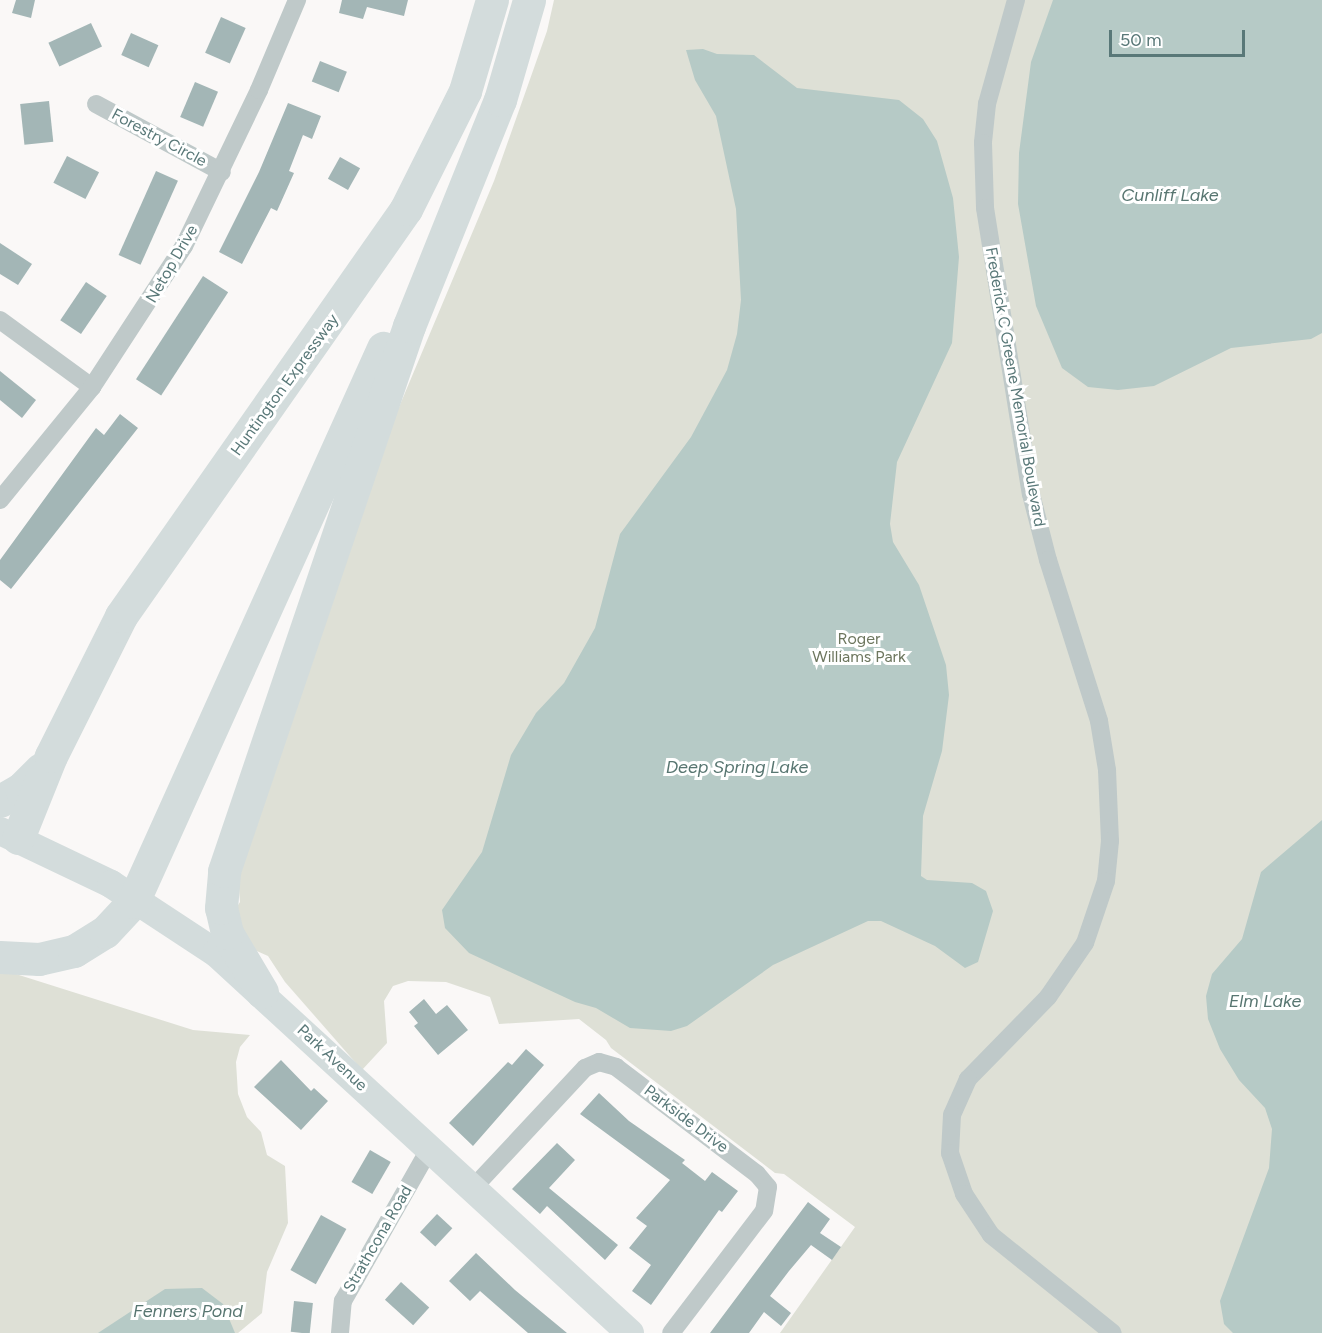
<!DOCTYPE html>
<html>
<head>
<meta charset="utf-8">
<style>
	body { margin:0 }
	#map { position:relative; width:1322px; height:1333px; overflow:hidden; background:#faf8f7; font-family:Figtree,sans-serif }
	div>[style] { position:absolute }
	.green>* { inset:0; background:#dee0d6 }
	.water>* { inset:0; background:#b6cac6 }
	.building>* { inset:0; background:#a3b6b6; transform-origin:0 0 }
	.minor>* { height:18px; margin:-9px; padding:0 9px; transform-origin:9px; border-radius:9px; background:#bfc9c9 }
	.primary>* { height:28px; margin:-14px; padding:0 14px; transform-origin:14px; border-radius:14px; background:#d3dcdc }
	.motorway>* { height:33px; margin:-16.5px; padding:0 16.5px; transform-origin:16.5px; border-radius:16.5px; background:#d3dcdc }
	span { translate:-50% -50%; white-space:nowrap; text-align:center; line-height:1.15; -webkit-text-stroke:6px #fff; paint-order:stroke }
	.street-label { font-size:16px; color:#597878 }
	.park-label { font-size:16px; color:#6d765e }
	.water-label { font-size:18px; color:#587671; font-style:italic }
	.scale { position:absolute; left:1109px; top:30px; width:136px; height:27px; box-sizing:border-box; border:3px solid #597878; border-top:0; padding-left:8px; font-size:18px; line-height:21px; white-space:nowrap; color:#597878; -webkit-text-stroke:4px #fff; paint-order:stroke }
</style>
</head>
<body>
<div id="map">
	<div class="green">
		<i style="clip-path:polygon(554px 0,1322px 0,1322px 1333px,780px 1333px,855px 1227px,784px 1174px,775px 1173px,611px 1048px,606px 1040px,579px 1019px,499px 1024px,490px 997px,446px 982px,408px 981px,393px 986px,384px 1001px,387px 1043px,362px 1070px,285px 982px,268px 956px,246px 946px,233px 913px,240px 902px,237px 864px,394px 419px,494px 181px,547px 31px)"></i>
		<i style="clip-path:polygon(0 969px,193px 1030px,250px 1035px,240px 1047px,236px 1062px,238px 1094px,247px 1117px,261px 1132px,267px 1155px,285px 1166px,288px 1223px,267px 1272px,262px 1313px,238px 1333px,0 1333px)"></i>
	</div>
	<div class="water">
		<i style="clip-path:polygon(1053px 0,1322px 0,1322px 333px,1311px 339px,1231px 348px,1154px 386px,1118px 390px,1088px 387px,1062px 368px,1036px 306px,1018px 204px,1019px 153px,1031px 62px)"></i>
		<i style="clip-path:polygon(703px 49px,717px 54px,754px 55px,797px 88px,899px 100px,923px 119px,937px 141px,953px 198px,959px 257px,952px 343px,897px 462px,890px 524px,893px 542px,919px 585px,946px 665px,949px 695px,942px 751px,923px 816px,921px 876px,927px 880px,972px 883px,986px 891px,993px 911px,978px 962px,965px 968px,935px 946px,881px 921px,868px 921px,773px 965px,687px 1026px,671px 1031px,630px 1028px,596px 1008px,575px 1002px,469px 953px,445px 928px,442px 910px,482px 852px,511px 755px,536px 713px,564px 683px,595px 628px,620px 534px,691px 437px,727px 370px,737px 334px,741px 300px,736px 209px,716px 116px,695px 80px,686px 50px)"></i>
		<i style="clip-path:polygon(1322px 820px,1322px 1333px,1233px 1333px,1224px 1324px,1220px 1301px,1269px 1168px,1272px 1129px,1265px 1108px,1239px 1080px,1220px 1049px,1208px 1019px,1206px 996px,1212px 974px,1242px 939px,1261px 872px)"></i>
		<i style="clip-path:polygon(202px 1288px,223px 1304px,235px 1333px,98px 1333px,165px 1289px)"></i>
	</div>
	<div class="building">
		<i style="clip-path:polygon(16px 0,35px 0,31px 18px,12px 13px)"></i>
		<i style="clip-path:polygon(342px 0,408px 0,404px 16px,367px 7px,363px 19px,339px 13px)"></i>
		<i style="left:221px;top:17px;width:27px;height:39px;rotate:24deg"></i>
		<i style="left:91px;top:23px;width:26px;height:47px;rotate:65deg"></i>
		<i style="left:131px;top:33px;width:30px;height:24px;rotate:24deg"></i>
		<i style="left:320px;top:61px;width:29px;height:22px;rotate:22deg"></i>
		<i style="left:195px;top:82px;width:25px;height:38px;rotate:23deg"></i>
		<i style="left:49px;top:101px;width:41px;height:29px;rotate:84deg"></i>
		<i style="clip-path:polygon(288px 103px,321px 116px,312px 139px,303px 135px,289px 171px,294px 173px,277px 211px,271px 208px,242px 264px,219px 252px,259px 172px)"></i>
		<i style="left:67px;top:156px;width:36px;height:30px;rotate:27deg"></i>
		<i style="left:340px;top:157px;width:23px;height:25px;rotate:29deg"></i>
		<i style="left:156px;top:171px;width:24px;height:92px;rotate:24deg"></i>
		<i style="clip-path:polygon(0 243px,32px 264px,18px 285px,0 274px)"></i>
		<i style="left:203px;top:276px;width:30px;height:123px;rotate:33deg"></i>
		<i style="left:86px;top:282px;width:25px;height:46px;rotate:34deg"></i>
		<i style="clip-path:polygon(0 371px,36px 400px,22px 418px,0 400px)"></i>
		<i style="clip-path:polygon(120px 414px,138px 428px,11px 589px,0 580px,0 560px,96px 428px,104px 435px)"></i>
		<i style="clip-path:polygon(424px 999px,436px 1014px,447px 1005px,468px 1030px,438px 1055px,414px 1026px,418px 1023px,409px 1012px)"></i>
		<i style="clip-path:polygon(526px 1049px,544px 1065px,473px 1146px,449px 1123px,508px 1062px,512px 1065px)"></i>
		<i style="clip-path:polygon(281px 1060px,311px 1091px,314px 1088px,328px 1101px,301px 1130px,254px 1087px)"></i>
		<i style="clip-path:polygon(599px 1093px,629px 1121px,685px 1160px,682px 1163px,705px 1181px,712px 1172px,738px 1191px,722px 1212px,719px 1210px,651px 1305px,632px 1291px,651px 1265px,629px 1248px,647px 1226px,636px 1218px,670px 1180px,580px 1114px)"></i>
		<i style="clip-path:polygon(557px 1143px,575px 1160px,549px 1188px,618px 1245px,605px 1260px,547px 1206px,540px 1214px,512px 1189px)"></i>
		<i style="left:370px;top:1150px;width:24px;height:37px;rotate:30deg"></i>
		<i style="clip-path:polygon(808px 1202px,830px 1219px,820px 1233px,841px 1247px,832px 1260px,811px 1245px,789px 1271px,770px 1296px,791px 1313px,781px 1326px,764px 1312px,749px 1333px,710px 1333px)"></i>
		<i style="left:437px;top:1214px;width:21px;height:25px;rotate:43deg"></i>
		<i style="left:321px;top:1215px;width:29px;height:63px;rotate:29deg"></i>
		<i style="clip-path:polygon(476px 1253px,515px 1290px,567px 1333px,528px 1333px,480px 1291px,470px 1301px,449px 1281px)"></i>
		<i style="left:401px;top:1282px;width:38px;height:24px;rotate:42deg"></i>
		<i style="left:294px;top:1301px;width:19px;height:31px;rotate:6deg"></i>
	</div>
	<div class="minor">
		<i style="left:1016px;top:0;width:108px;rotate:105.6deg"></i>
		<i style="left:987px;top:104px;width:39px;rotate:96deg"></i>
		<i style="left:983px;top:143px;width:65px;rotate:88.2deg"></i>
		<i style="left:985px;top:208px;width:290px;rotate:80.9deg"></i>
		<i style="left:1031px;top:494px;width:68px;rotate:75.6deg"></i>
		<i style="left:1048px;top:560px;width:169px;rotate:72.4deg"></i>
		<i style="left:1099px;top:721px;width:50px;rotate:80.7deg"></i>
		<i style="left:1107px;top:770px;width:71px;rotate:87.6deg"></i>
		<i style="left:1110px;top:841px;width:40px;rotate:95.7deg"></i>
		<i style="left:1106px;top:881px;width:65px;rotate:108.7deg"></i>
		<i style="left:1085px;top:943px;width:65px;rotate:124.4deg"></i>
		<i style="left:1048px;top:997px;width:115px;rotate:134.3deg"></i>
		<i style="left:968px;top:1079px;width:39px;rotate:114deg"></i>
		<i style="left:952px;top:1115px;width:38px;rotate:93deg"></i>
		<i style="left:950px;top:1153px;width:43px;rotate:71.1deg"></i>
		<i style="left:964px;top:1194px;width:49px;rotate:56.6deg"></i>
		<i style="left:991px;top:1235px;width:156px;rotate:38.8deg"></i>
		<i style="left:96px;top:104px;width:143px;rotate:28.4deg"></i>
		<i style="left:0;top:320px;width:114px;rotate:36.1deg"></i>
		<i style="left:0;top:500px;width:146px;rotate:-50.8deg"></i>
		<i style="left:92px;top:387px;width:168px;rotate:-56.9deg"></i>
		<i style="left:184px;top:246px;width:173px;rotate:-64.3deg"></i>
		<i style="left:259px;top:90px;width:98px;rotate:-67.1deg"></i>
		<i style="left:473px;top:1188px;width:164px;rotate:-47deg"></i>
		<i style="left:585px;top:1068px;width:15px;rotate:-23deg"></i>
		<i style="left:599px;top:1062px;width:18px;rotate:16deg"></i>
		<i style="left:616px;top:1067px;width:177px;rotate:37.2deg"></i>
		<i style="left:757px;top:1174px;width:17px;rotate:50deg"></i>
		<i style="left:768px;top:1187px;width:24px;rotate:99deg"></i>
		<i style="left:764px;top:1211px;width:153px;rotate:127.3deg"></i>
		<i style="left:340px;top:1333px;width:32px;rotate:-85deg"></i>
		<i style="left:343px;top:1301px;width:176px;rotate:-60.4deg"></i>
	</div>
	<div class="primary">
		<i style="left:0;top:831px;width:123px;rotate:25.5deg"></i>
		<i style="left:111px;top:884px;width:126px;rotate:33.3deg"></i>
		<i style="left:216px;top:953px;width:562px;rotate:42.55deg"></i>
	</div>
	<div class="motorway">
		<i style="left:0;top:801px;width:24px;rotate:-30deg"></i>
		<i style="left:21px;top:789px;width:28px;rotate:-45deg"></i>
		<i style="left:18px;top:838px;width:88px;rotate:-68.1deg"></i>
		<i style="left:51px;top:756px;width:157px;rotate:-63.4deg"></i>
		<i style="left:121px;top:616px;width:497px;rotate:-55deg"></i>
		<i style="left:406px;top:209px;width:132px;rotate:-63.4deg"></i>
		<i style="left:465px;top:91px;width:95px;rotate:-73.5deg"></i>
		<i style="left:0;top:957px;width:39px;rotate:3deg"></i>
		<i style="left:39px;top:959px;width:36px;rotate:-13deg"></i>
		<i style="left:74px;top:951px;width:36px;rotate:-32deg"></i>
		<i style="left:105px;top:932px;width:41px;rotate:-47deg"></i>
		<i style="left:133px;top:902px;width:608px;rotate:-65.71deg"></i>
		<i style="left:262px;top:992px;width:69px;rotate:-120.7deg"></i>
		<i style="left:227px;top:933px;width:26px;rotate:-103deg"></i>
		<i style="left:221px;top:908px;width:37px;rotate:-85deg"></i>
		<i style="left:224px;top:871px;width:576px;rotate:-71.25deg"></i>
		<i style="left:409px;top:326px;width:244px;rotate:-68.1deg"></i>
		<i style="left:500px;top:100px;width:104px;rotate:-73.8deg"></i>
	</div>
	<div class="street-label">
		<span style="left:159px;top:138px;rotate:28deg">Forestry Circle</span>
		<span style="left:172px;top:264px;rotate:-60deg">Netop Drive</span>
		<span style="left:285px;top:385px;rotate:-54deg">Huntington Expressway</span>
		<span style="left:1015px;top:387px;rotate:80deg">Frederick C Greene Memorial Boulevard</span>
		<span style="left:332px;top:1058px;rotate:43deg">Park Avenue</span>
		<span style="left:686px;top:1119px;rotate:37deg">Parkside Drive</span>
		<span style="left:378px;top:1239px;rotate:-60deg">Strathcona Road</span>
	</div>
	<div class="park-label">
		<span style="left:859px;top:648px">Roger<br>Williams Park</span>
	</div>
	<div class="water-label">
		<span style="left:1170px;top:195px">Cunliff Lake</span>
		<span style="left:737px;top:767px">Deep Spring Lake</span>
		<span style="left:1265px;top:1001px">Elm Lake</span>
		<span style="left:188px;top:1311px">Fenners Pond</span>
	</div>
	<div class="scale">50 m</div>
</div>
</body>
</html>
